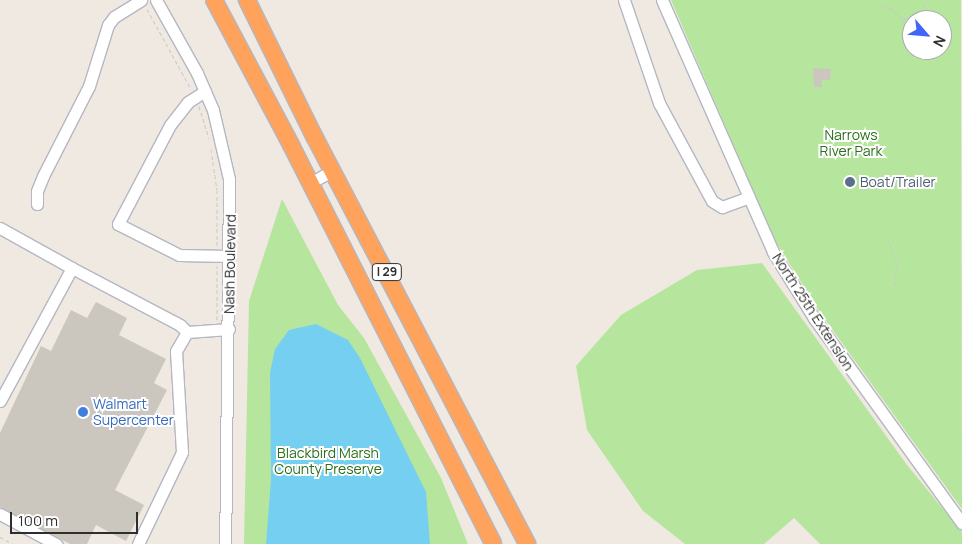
<!DOCTYPE html>
<html>
<head>
<meta charset="utf-8">
<style>
	body { margin:0 }
	#map { position:relative; width:962px; height:544px; overflow:hidden; background:#efe9e1; font-family:Manrope,sans-serif }
	div>[style] { position:absolute }
	.green>* { inset:0; background:#b6e59e }
	.water>* { inset:0; background:#75cff0 }
	.building>* { inset:0; background:#cbc7bf }
	.path>* { height:1px; margin-top:-0.5px; transform-origin:0; background:repeating-linear-gradient(90deg,#c9c9c9 0 4px,transparent 0 6.5px) }
	.roads { filter:drop-shadow(1px 0 #b4b7c1) drop-shadow(-1px 0 #b4b7c1) drop-shadow(0 1px #b4b7c1) drop-shadow(0 -1px #b4b7c1) }
	.minor>* { height:11px; margin:-5.5px; padding:0 5.5px; transform-origin:5.5px; border-radius:5.5px; background:#fff }
	.highway>* { height:16px; margin:-8px; padding:0 8px; transform-origin:8px; border-radius:8px; background:#ffa35c }
	.dots>* { width:14px; height:14px; translate:-50% -50%; box-sizing:border-box; border:2px solid #fff; border-radius:50% }
	span { translate:-50% -50%; white-space:nowrap; text-align:center; line-height:1.15; -webkit-text-stroke:4px #fff; paint-order:stroke }
	.shield-label span { padding:1px 4px; background:#fff; border:1px solid; border-radius:4px; -webkit-text-stroke-width:0 }
	.shield-label { font-size:12px; color:#2e2e2e; font-weight:700 }
	.park-label { font-size:14px; color:#2c6e1b }
	.service-label { font-size:14px; color:#4e5e75 }
	.left { translate:0 -50%; text-align:left }
	.street-label { font-size:14px; color:#2e2e2e }
	.shop-label { font-size:14px; color:#366cbe }
	.north { position:absolute; left:902px; top:10px; width:50px; height:50px; box-sizing:border-box; background:#fff; border:1px solid #ababab; border-radius:50%; rotate:117deg; font-size:14px; font-weight:700; line-height:20px; text-align:center; color:#2e2e2e }
	.north::after { content:''; display:block; margin:auto; width:18px; height:22px; background:#4264fb; clip-path:polygon(50% 0,100% 100%,50% 72%,0 100%) }
	.scale { position:absolute; left:10px; top:512px; width:128px; height:22px; box-sizing:border-box; border:2px solid #2e2e2e; border-top:0; padding-left:6px; font-size:15px; line-height:18px; white-space:nowrap; color:#2e2e2e; -webkit-text-stroke:4px #fff; paint-order:stroke }
</style>
</head>
<body>
<div id="map">
	<div class="green">
		<i style="clip-path:polygon(evenodd,671px 0,961px 0,962px 509px,819px 311px,773px 237px,671px 0,912px 20px,942px 20px,942px 50px,912px 50px,912px 20px)"></i>
		<i style="clip-path:polygon(282px 199px,338px 305px,364px 338px,441px 478px,468px 544px,244px 544px,249px 301px)"></i>
		<i style="clip-path:polygon(762px 263px,907px 465px,962px 532px,962px 544px,820px 544px,794px 518px,764px 544px,685px 544px,643px 511px,587px 430px,576px 366px,621px 315px,697px 270px)"></i>
	</div>
	<div class="water">
		<i style="clip-path:polygon(316px 324px,348px 340px,360px 358px,426px 492px,430px 544px,266px 544px,271px 480px,270px 373px,275px 349px,289px 330px)"></i>
	</div>
	<div class="building">
		<i style="clip-path:polygon(813px 68px,831px 69px,830px 80px,822px 80px,822px 87px,814px 87px)"></i>
		<i style="clip-path:polygon(96px 302px,127px 318px,119px 335px,166px 359px,154px 383px,167px 390px,115px 490px,144px 505px,126px 541px,96px 525px,87px 544px,70px 544px,0 507px,0 433px,41px 346px,51px 351px,71px 310px,87px 318px)"></i>
	</div>
	<div class="path">
		<i style="left:881px;top:5px;width:9px;rotate:18deg"></i>
		<i style="left:890px;top:8px;width:17px;rotate:40deg"></i>
		<i style="left:903px;top:19px;width:13px;rotate:81deg"></i>
		<i style="left:147px;top:9px;width:91px;rotate:61.2deg"></i>
		<i style="left:904px;top:19px;width:18px;rotate:-19deg"></i>
		<i style="left:921px;top:13px;width:14px;rotate:-65deg"></i>
		<i style="left:199px;top:106px;width:34px;rotate:73deg"></i>
		<i style="left:211px;top:149px;width:41px;rotate:81.7deg"></i>
		<i style="left:217px;top:190px;width:55px;rotate:90deg"></i>
		<i style="left:887px;top:238px;width:27px;rotate:68deg"></i>
		<i style="left:897px;top:263px;width:23px;rotate:95deg"></i>
		<i style="left:217px;top:320px;width:54px;rotate:-90deg"></i>
		<i style="left:0;top:537px;width:15px;rotate:28deg"></i>
	</div>
	<div class="roads">
		<div class="minor">
			<i style="left:156px;top:0;width:84px;rotate:60.7deg"></i>
			<i style="left:197px;top:73px;width:40px;rotate:66.6deg"></i>
			<i style="left:213px;top:110px;width:71px;rotate:76.9deg"></i>
			<i style="left:229px;top:179px;width:365px;rotate:90.6deg"></i>
			<i style="left:624px;top:0;width:109px;rotate:71.2deg"></i>
			<i style="left:659px;top:103px;width:111px;rotate:61.6deg"></i>
			<i style="left:712px;top:201px;width:12px;rotate:31deg"></i>
			<i style="left:722px;top:207px;width:27px;rotate:-20deg"></i>
			<i style="left:662px;top:0;width:275px;rotate:66.2deg"></i>
			<i style="left:773px;top:252px;width:78px;rotate:58.2deg"></i>
			<i style="left:814px;top:318px;width:253px;rotate:54.2deg"></i>
			<i style="left:205px;top:91px;width:20px;rotate:147deg"></i>
			<i style="left:188px;top:102px;width:29px;rotate:128deg"></i>
			<i style="left:170px;top:125px;width:112px;rotate:117.7deg"></i>
			<i style="left:118px;top:224px;width:68px;rotate:26.9deg"></i>
			<i style="left:179px;top:255px;width:51px;rotate:1.1deg"></i>
			<i style="left:310px;top:183px;width:25px;rotate:-29deg"></i>
			<i style="left:37px;top:204px;width:13px;rotate:-90deg"></i>
			<i style="left:37px;top:191px;width:16px;rotate:-68deg"></i>
			<i style="left:43px;top:176px;width:101px;rotate:-62.9deg"></i>
			<i style="left:89px;top:86px;width:64px;rotate:-72.7deg"></i>
			<i style="left:108px;top:25px;width:10px;rotate:-53deg"></i>
			<i style="left:114px;top:17px;width:32px;rotate:-32deg"></i>
			<i style="left:0;top:228px;width:82px;rotate:29.1deg"></i>
			<i style="left:0;top:401px;width:151px;rotate:-61.6deg"></i>
			<i style="left:72px;top:268px;width:122px;rotate:27.8deg"></i>
			<i style="left:180px;top:325px;width:10px;rotate:45deg"></i>
			<i style="left:187px;top:332px;width:42px;rotate:-4.1deg"></i>
			<i style="left:0;top:514px;width:64px;rotate:28.2deg"></i>
			<i style="left:138px;top:544px;width:102px;rotate:-64.4deg"></i>
			<i style="left:182px;top:452px;width:101px;rotate:-93.4deg"></i>
			<i style="left:176px;top:351px;width:22px;rotate:-60deg"></i>
		</div>
		<div class="highway">
			<i style="left:214px;top:0;width:164px;rotate:62deg"></i>
			<i style="left:291px;top:145px;width:447px;rotate:63.1deg"></i>
			<i style="left:247px;top:0;width:152px;rotate:63.8deg"></i>
			<i style="left:314px;top:136px;width:460px;rotate:62.4deg"></i>
		</div>
	</div>
	<div class="dots">
		<i style="left:850px;top:182px;background:#5c6f8a"></i>
		<i style="left:83px;top:412px;background:#3f7fe0"></i>
	</div>
	<div class="shield-label">
		<span style="left:387px;top:272px">I 29</span>
	</div>
	<div class="park-label">
		<span style="left:851px;top:143px">Narrows<br>River Park</span>
		<span style="left:328px;top:461px">Blackbird Marsh<br>County Preserve</span>
	</div>
	<div class="service-label">
		<span class="left" style="left:860px;top:182px">Boat/Trailer</span>
	</div>
	<div class="street-label">
		<span style="left:230px;top:264px;rotate:-89deg">Nash Boulevard</span>
		<span style="left:813px;top:312px;rotate:57deg">North 25th Extension</span>
	</div>
	<div class="shop-label">
		<span class="left" style="left:93px;top:412px">Walmart<br>Supercenter</span>
	</div>
	<div class="north">N</div>
	<div class="scale">100 m</div>
</div>
</body>
</html>
